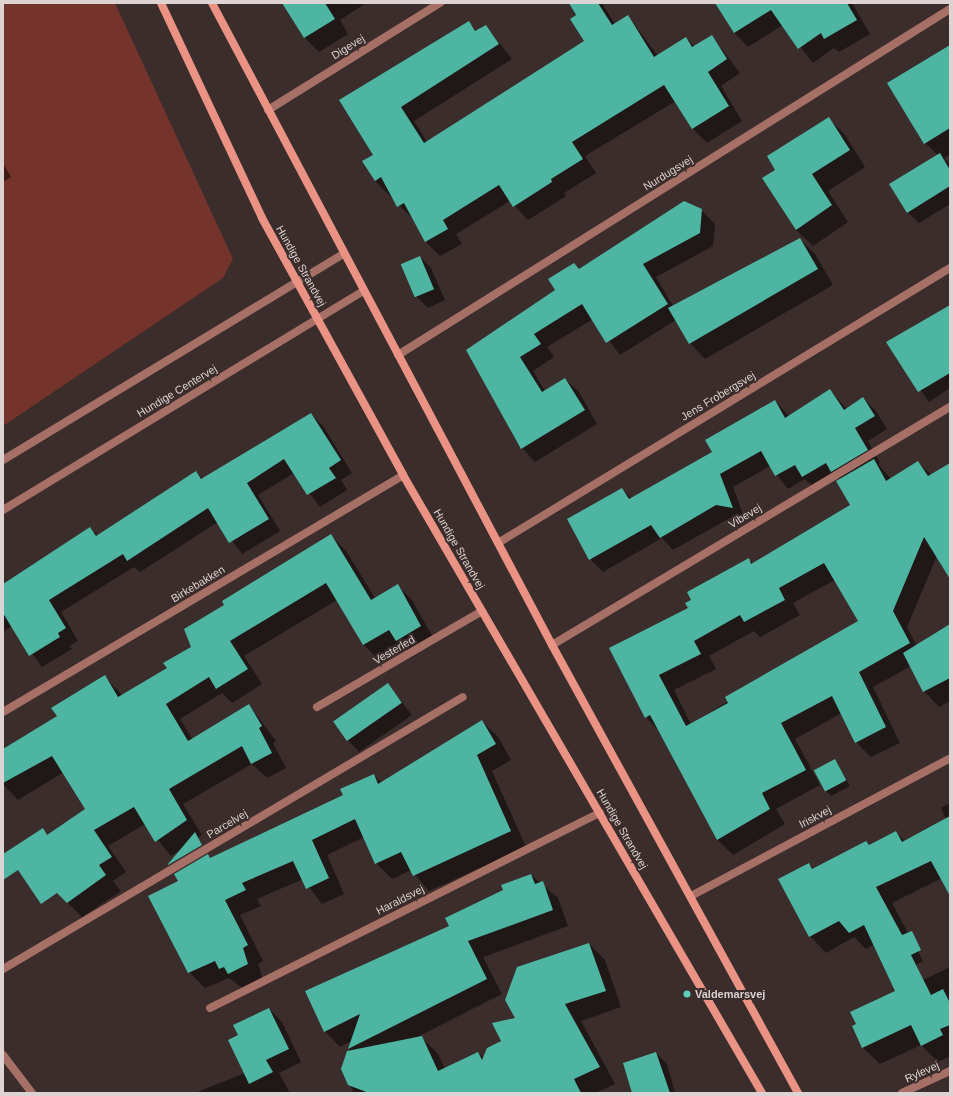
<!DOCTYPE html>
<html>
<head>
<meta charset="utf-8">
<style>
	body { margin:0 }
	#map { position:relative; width:953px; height:1096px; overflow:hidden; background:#3b2d2b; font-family:Helvetica,sans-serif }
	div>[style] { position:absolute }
	.green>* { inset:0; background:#74342b }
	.shadow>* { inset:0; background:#0007 }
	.building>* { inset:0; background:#4eb5a2; transform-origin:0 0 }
	.minor>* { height:8px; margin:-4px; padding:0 4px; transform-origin:4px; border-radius:4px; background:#a77067 }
	.tertiary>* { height:8px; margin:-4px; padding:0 4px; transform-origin:4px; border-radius:4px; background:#a77067 }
	.secondary>* { height:8px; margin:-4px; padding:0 4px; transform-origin:4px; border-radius:4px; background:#ea9384 }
	.dots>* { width:11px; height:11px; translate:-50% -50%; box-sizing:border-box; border:2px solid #3b2d2b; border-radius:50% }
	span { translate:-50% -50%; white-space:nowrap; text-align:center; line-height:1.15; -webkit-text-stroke:4px #3b2d2b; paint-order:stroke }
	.street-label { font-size:11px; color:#dcd3d2 }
	.poi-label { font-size:11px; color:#dcd3d2; font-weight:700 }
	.left { translate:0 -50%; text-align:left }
	.frame { position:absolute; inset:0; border:4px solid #dcd3d2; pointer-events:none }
</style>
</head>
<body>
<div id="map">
	<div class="green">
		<i style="clip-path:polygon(3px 3px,115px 3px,233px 259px,223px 278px,3px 426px)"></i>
	</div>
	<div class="shadow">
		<i style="clip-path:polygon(283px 3px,366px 3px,340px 20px,348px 34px,319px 52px,305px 38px)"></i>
		<i style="clip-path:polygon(570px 3px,602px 3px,615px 24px,628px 16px,658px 56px,686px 38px,695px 47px,712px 36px,740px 73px,721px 86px,742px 121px,707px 143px,693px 129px,676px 101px,585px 156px,596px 173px,564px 193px,566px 196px,528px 220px,510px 201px,456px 234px,462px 244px,440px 256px,426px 242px,414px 220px,375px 181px,364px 161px,374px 155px,340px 100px,468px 22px,477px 31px,486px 26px,512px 59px,414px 121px,427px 142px,585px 42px)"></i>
		<i style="clip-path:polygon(716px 3px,852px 3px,870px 34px,839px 52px,834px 48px,813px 63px,783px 25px,748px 47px,734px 32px)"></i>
		<i style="clip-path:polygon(950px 46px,950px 155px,944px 158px,950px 164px,950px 204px,919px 223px,907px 212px,938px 155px,925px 143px)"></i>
		<i style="clip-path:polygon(828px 118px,845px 135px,865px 167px,828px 191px,848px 222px,813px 246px,796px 230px,764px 178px,776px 170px)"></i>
		<i style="clip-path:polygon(3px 163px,11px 177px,3px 182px)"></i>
		<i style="clip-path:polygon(701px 210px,715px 224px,713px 246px,656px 277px,673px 306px,800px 239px,815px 254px,833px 285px,705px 359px,690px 343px,676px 320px,620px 355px,593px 319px,547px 347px,554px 357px,533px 371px,545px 391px,565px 379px,579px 392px,597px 424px,535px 462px,522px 448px,467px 351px,557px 291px,574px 264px,580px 270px)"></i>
		<i style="clip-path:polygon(420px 257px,431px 268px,445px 300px,428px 308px,416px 296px)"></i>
		<i style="clip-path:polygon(950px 306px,950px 388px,929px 402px,887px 342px)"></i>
		<i style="clip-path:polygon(evenodd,830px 390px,847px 409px,863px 398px,876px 411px,887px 429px,868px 441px,880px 463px,878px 464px,891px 479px,918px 462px,931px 475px,950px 464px,950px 574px,937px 556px,907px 627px,917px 646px,950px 627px,950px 701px,939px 707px,924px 691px,911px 666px,873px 687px,900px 743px,871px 757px,856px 742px,842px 713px,795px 739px,820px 785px,776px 809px,785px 824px,733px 855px,718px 840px,659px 731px,646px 717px,611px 649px,690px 609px,692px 600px,748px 560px,753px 564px,851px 505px,841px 480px,837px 477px,816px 489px,805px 479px,788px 489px,770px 466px,733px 487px,745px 520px,730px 518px,673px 550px,662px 538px,603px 572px,590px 559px,622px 489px,632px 499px,713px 452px,775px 401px,789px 416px,830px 390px,835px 580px,859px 621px,691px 724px,674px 690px,716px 669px,709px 656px,754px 631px,760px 637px,800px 615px,793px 603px,835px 580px)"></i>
		<i style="clip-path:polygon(311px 414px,323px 426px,352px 473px,341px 480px,347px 490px,320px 507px,294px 473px,258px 495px,280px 531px,242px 554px,218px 522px,140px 572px,134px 567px,61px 612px,78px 641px,69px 646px,72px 649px,42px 667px,12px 626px,3px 632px,3px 584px,90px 528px,98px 536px,196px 472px,203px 479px)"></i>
		<i style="clip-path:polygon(331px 536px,346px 551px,375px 598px,397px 585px,412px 600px,435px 641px,411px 655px,402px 646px,379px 660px,364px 645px,337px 600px,244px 656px,262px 684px,232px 703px,222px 693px,180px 719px,193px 740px,249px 705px,276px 741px,273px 743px,286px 768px,267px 778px,252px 764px,183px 804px,202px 835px,171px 856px,145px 824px,108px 846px,126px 872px,113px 881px,121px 891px,82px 917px,67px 902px,87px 809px,64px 772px,18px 800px,3px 784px,3px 763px,105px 677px,123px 696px,168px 669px)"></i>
		<i style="clip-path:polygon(388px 685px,412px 715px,359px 752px,348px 740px)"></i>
		<i style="clip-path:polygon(482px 721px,498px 737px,511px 760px,492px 771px,526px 847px,429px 891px,411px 870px,392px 879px,376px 863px,364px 837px,327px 855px,344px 894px,322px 904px,303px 879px,257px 899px,261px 906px,240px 915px,263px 961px,258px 964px,263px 980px,245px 990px,229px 978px,205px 988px,189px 972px,179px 881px,208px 856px,211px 859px,344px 796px,374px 775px,382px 783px)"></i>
		<i style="clip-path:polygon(834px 760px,850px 786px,831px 796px,825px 790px)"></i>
		<i style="clip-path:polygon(950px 803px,950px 894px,942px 878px,892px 903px,923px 961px,897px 975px,874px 944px,866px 949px,854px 937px,826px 953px,810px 936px,809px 864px,814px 869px,866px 842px,870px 845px,895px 832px,905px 841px,946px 819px,941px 808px)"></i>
		<i style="clip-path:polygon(531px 875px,558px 898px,568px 926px,483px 957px,502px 994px,415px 1038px,421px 1037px,438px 1054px,445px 1069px,478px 1053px,484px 1058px,589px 944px,605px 960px,621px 1007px,581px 1021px,615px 1084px,595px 1093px,354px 1093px,342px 1069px,352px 1041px,340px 1047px,325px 1031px,450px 926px)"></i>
		<i style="clip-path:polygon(950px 967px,950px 1056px,938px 1062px,921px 1045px,880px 1064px,863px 1048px,853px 1027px,857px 1024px,852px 1014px)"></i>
		<i style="clip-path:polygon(269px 1009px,282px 1022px,301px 1062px,279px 1073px,290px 1093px,195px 1093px,245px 1073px,240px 1036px)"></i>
		<i style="clip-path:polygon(656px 1053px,667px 1064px,675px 1093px,634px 1093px)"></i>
	</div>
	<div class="building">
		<i style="clip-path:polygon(282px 3px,325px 3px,335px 19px,304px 38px)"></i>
		<i style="clip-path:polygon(569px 3px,598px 3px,612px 25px,628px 15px,654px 57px,686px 37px,692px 47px,712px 35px,727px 59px,708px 72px,729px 106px,692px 129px,664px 85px,572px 142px,583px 159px,551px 179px,552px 182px,513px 207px,499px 185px,443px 220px,448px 229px,425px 242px,404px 203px,397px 207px,381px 177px,375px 181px,362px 161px,373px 155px,339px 100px,469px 21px,475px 31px,486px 25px,499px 44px,401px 107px,424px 143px,584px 41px,570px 19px,576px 15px)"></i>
		<i style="clip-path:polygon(715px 3px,847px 3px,857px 20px,824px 39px,821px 33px,798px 49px,771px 10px,734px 33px)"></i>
		<i style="clip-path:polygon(950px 45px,950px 128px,924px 144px,887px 83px)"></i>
		<i style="clip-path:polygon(829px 117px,850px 150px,812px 174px,832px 205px,796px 230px,762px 178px,775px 170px,767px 156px)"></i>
		<i style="clip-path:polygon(940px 153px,950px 170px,950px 186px,907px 213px,889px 184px)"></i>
		<i style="clip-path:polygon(684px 201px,702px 209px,700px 233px,643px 264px,668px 304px,606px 343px,582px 304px,534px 334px,541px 344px,520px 357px,542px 392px,565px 378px,585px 410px,521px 449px,466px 350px,555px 290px,548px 279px,574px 263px,579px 269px)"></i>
		<i style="clip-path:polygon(800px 238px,818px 269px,689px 344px,668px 308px)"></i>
		<i style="left:420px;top:256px;width:36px;height:21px;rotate:67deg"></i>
		<i style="clip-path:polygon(950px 305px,950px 373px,918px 392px,886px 342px)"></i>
		<i style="clip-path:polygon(830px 389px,844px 410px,863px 397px,875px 416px,855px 428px,868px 450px,831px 472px,826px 463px,802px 477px,795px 465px,775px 476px,761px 451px,720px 474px,733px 508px,716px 505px,660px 538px,651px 525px,589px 560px,567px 519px,622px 488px,629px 499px,712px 452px,705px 440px,775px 400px,785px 418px)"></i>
		<i style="clip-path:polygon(311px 413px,341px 460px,329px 468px,336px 478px,307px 495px,284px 459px,247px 483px,269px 519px,229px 543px,208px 508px,127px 561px,123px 554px,49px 600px,66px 628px,58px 633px,60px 637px,29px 656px,3px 613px,3px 584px,90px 527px,96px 536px,196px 471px,201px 479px)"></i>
		<i style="clip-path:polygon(evenodd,874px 459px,886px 481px,918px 461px,928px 476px,950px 463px,950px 579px,924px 537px,893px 611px,910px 643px,859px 672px,886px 727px,855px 743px,832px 696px,781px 723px,806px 770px,762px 793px,770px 809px,717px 840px,650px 715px,645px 718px,609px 648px,688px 608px,685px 603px,691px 600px,687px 592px,749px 558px,751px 564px,850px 505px,836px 481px,874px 459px,824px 563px,858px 621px,725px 697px,728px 703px,686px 726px,659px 675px,701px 654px,694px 641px,740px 615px,744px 622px,785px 600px,779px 588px,824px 563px)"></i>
		<i style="clip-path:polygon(331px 534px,371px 600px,398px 584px,421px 626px,396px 641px,389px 630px,363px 645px,326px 583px,230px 641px,248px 669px,216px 689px,209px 677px,166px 704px,188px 741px,249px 704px,262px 726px,259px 728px,272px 753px,251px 764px,242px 746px,169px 789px,187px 820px,155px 842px,134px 807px,94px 830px,112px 857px,99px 865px,106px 875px,67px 903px,57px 893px,41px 904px,18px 870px,3px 880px,3px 854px,43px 828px,47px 835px,85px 809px,52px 756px,3px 783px,3px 749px,57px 716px,51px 708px,105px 675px,118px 697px,167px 668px,163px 663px,191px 647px,184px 629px,224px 605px,222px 601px)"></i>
		<i style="clip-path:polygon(950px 624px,950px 678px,923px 692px,903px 653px)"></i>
		<i style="left:388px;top:683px;width:24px;height:67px;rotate:55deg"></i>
		<i style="clip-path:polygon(482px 720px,496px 744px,477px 755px,511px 831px,413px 876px,401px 852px,375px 864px,355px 819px,312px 840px,329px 878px,306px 889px,293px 861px,242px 883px,246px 890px,225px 900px,248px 945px,243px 948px,248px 964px,228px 974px,224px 967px,219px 969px,215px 961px,188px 973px,148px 896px,178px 881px,174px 874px,208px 854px,210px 858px,343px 795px,340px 789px,374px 774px,378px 784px)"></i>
		<i style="left:835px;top:759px;width:24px;height:24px;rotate:62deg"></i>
		<i style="clip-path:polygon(950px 816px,950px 896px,931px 861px,876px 887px,902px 935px,912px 931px,921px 950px,911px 955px,931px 995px,943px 989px,950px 1003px,950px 1025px,940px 1029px,943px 1035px,921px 1046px,911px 1025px,862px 1048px,852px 1026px,856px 1024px,850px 1012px,895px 991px,864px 925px,849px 933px,839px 921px,809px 937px,778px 879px,809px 863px,812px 869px,866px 841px,869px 845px,896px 831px,902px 842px)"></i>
		<i style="clip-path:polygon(195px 832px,202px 845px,168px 865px,168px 864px)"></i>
		<i style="clip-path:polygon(531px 874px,535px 884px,543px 881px,553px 910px,468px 941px,487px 979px,348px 1049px,360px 1014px,324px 1032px,305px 991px,449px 926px,445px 918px,503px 890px,501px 885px)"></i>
		<i style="clip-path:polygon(589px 943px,606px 991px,565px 1004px,600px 1067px,574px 1079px,581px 1093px,369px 1093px,348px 1085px,341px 1069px,347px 1051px,422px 1036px,438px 1071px,478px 1052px,482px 1060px,487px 1048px,501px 1041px,492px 1023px,515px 1018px,505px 1000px,517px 967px)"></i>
		<i style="clip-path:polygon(269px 1008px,289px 1049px,266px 1060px,273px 1072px,249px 1084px,228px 1040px,238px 1035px,233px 1025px)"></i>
		<i style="clip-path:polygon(656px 1052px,670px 1093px,632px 1093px,623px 1063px)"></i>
	</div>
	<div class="minor">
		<i style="left:268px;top:110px;width:203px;rotate:-31.9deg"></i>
		<i style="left:398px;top:355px;width:651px;rotate:-32.08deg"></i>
		<i style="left:498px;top:543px;width:529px;rotate:-31.32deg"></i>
		<i style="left:552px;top:645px;width:464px;rotate:-30.9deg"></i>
		<i style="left:317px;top:707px;width:191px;rotate:-30.2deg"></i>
		<i style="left:3px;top:712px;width:465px;rotate:-30.6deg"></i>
		<i style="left:691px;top:896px;width:293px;rotate:-28deg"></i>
		<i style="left:3px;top:969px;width:534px;rotate:-30.6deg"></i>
		<i style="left:210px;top:1008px;width:436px;rotate:-26.6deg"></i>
		<i style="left:3px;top:1055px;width:48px;rotate:52.7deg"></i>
		<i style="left:902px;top:1093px;width:53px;rotate:-24.6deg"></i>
	</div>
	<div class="tertiary">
		<i style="left:3px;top:460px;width:398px;rotate:-31.2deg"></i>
		<i style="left:3px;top:510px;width:420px;rotate:-31.3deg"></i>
	</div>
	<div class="secondary">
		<i style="left:161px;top:3px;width:238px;rotate:64.8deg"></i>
		<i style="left:262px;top:218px;width:293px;rotate:61.2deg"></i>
		<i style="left:403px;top:475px;width:715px;rotate:59.85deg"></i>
		<i style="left:212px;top:3px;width:726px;rotate:62.09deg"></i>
		<i style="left:552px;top:645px;width:511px;rotate:61.23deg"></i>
	</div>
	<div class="dots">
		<i style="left:687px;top:994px;background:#5dceb9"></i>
	</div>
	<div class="street-label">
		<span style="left:348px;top:47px;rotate:-32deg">Digevej</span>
		<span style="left:668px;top:173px;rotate:-32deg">Nurdugsvej</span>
		<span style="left:301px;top:266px;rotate:61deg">Hundige Strandvej</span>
		<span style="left:177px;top:391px;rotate:-31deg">Hundige Centervej</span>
		<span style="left:718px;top:396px;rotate:-31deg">Jens Frobergsvej</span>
		<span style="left:745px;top:516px;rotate:-31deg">Vibevej</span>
		<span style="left:459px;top:549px;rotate:60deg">Hundige Strandvej</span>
		<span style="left:198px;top:584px;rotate:-31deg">Birkebakken</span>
		<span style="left:394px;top:650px;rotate:-30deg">Vesterled</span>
		<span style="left:815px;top:817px;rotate:-28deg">Iriskvej</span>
		<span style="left:227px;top:824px;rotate:-31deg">Parcelvej</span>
		<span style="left:622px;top:829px;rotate:60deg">Hundige Strandvej</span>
		<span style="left:400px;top:900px;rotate:-27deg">Haraldsvej</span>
		<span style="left:922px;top:1072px;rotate:-24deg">Rylevej</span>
	</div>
	<div class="poi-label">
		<span class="left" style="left:695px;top:994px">Valdemarsvej</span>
	</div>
	<div class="frame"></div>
</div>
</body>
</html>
